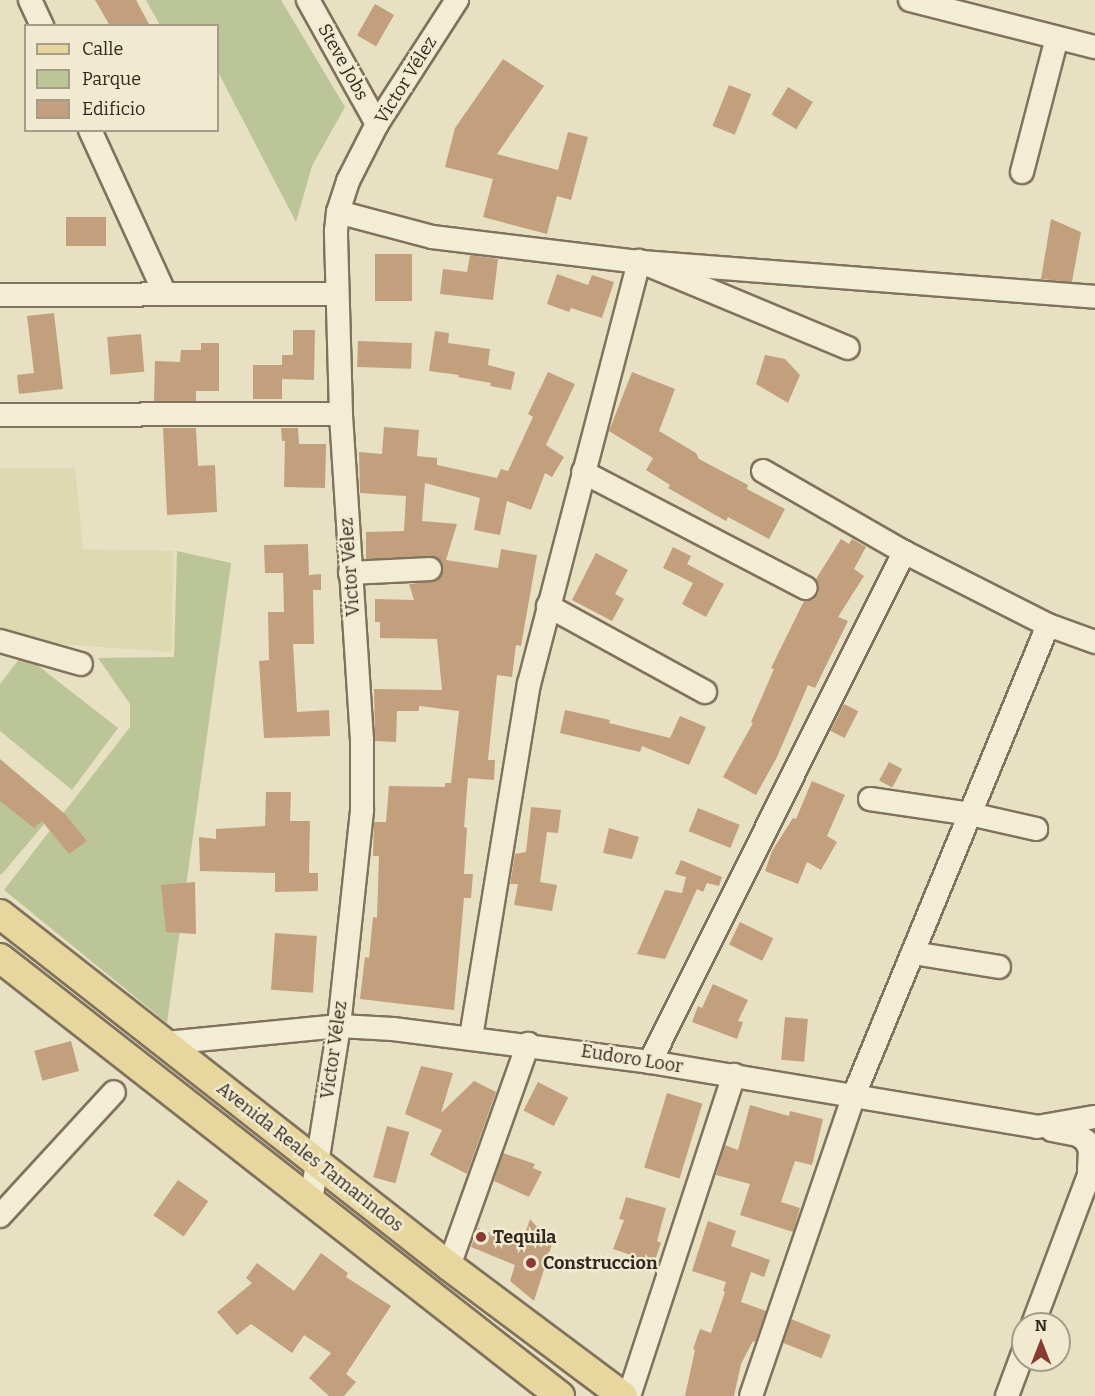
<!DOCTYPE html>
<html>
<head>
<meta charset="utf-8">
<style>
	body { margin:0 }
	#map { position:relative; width:1095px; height:1396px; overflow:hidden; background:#e8e0c3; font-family:Bitter,serif }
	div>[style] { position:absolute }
	.farmland>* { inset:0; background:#ddd9b1 }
	.green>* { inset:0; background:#bcc598 }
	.building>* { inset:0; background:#c2a07d; transform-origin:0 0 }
	.roads { filter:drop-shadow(2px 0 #80725c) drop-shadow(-2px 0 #80725c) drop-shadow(0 2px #80725c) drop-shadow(0 -2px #80725c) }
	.minor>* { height:22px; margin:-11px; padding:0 11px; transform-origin:11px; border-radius:11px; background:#f4edd5 }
	.major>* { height:28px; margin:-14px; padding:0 14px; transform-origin:14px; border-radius:14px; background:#e7d79e }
	.dots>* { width:16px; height:16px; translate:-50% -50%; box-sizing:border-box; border:3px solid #f1ead1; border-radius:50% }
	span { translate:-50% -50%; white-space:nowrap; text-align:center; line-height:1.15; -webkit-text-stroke:4.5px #f1ead1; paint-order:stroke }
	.street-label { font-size:18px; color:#32291e }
	.poi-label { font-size:18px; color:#32291e; font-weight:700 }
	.left { translate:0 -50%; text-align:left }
	.legend { position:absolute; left:24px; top:24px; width:195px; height:108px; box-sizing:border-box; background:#f1ead1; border:2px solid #a59d89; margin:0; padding:8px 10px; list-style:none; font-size:18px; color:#32291e }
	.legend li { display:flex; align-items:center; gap:12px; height:30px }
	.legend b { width:30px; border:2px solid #a59d89 }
	.north { position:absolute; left:1011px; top:1312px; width:60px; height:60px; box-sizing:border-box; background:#f1ead1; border:2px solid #a59d89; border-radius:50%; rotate:0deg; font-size:16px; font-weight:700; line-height:24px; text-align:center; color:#32291e }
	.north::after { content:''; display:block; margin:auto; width:21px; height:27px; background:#883a33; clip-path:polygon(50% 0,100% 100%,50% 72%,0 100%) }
</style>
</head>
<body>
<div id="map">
	<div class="farmland">
		<i style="clip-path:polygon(0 468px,75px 468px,83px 549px,173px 551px,172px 652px,0 640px)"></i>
	</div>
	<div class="green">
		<i style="clip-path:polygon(146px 0,281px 0,345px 107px,312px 166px,296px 222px,218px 72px,218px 26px,160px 25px)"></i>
		<i style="clip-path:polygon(177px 551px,231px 563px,167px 1023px,4px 890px,130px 727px,130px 704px,98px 658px,174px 657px)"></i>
		<i style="clip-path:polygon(23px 654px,118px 728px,72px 790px,0 731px,0 684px)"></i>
		<i style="clip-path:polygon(0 778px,51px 816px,1px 875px,0 874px)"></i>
	</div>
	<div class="building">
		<i style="clip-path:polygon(95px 0,136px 0,150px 26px,110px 26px)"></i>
		<i style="left:375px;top:4px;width:22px;height:36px;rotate:30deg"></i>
		<i style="clip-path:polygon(503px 59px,544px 86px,497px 154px,558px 170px,568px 132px,588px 137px,571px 200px,557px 196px,547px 234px,483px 217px,493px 179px,445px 167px,455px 128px)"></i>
		<i style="left:729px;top:85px;width:24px;height:44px;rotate:22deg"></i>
		<i style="left:788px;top:87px;width:29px;height:32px;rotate:31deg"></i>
		<i style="left:66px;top:217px;width:40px;height:29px"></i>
		<i style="clip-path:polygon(1051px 219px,1081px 232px,1072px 282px,1041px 279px)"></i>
		<i style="left:375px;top:254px;width:37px;height:47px"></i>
		<i style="clip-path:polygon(470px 255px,498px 259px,493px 300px,440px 294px,443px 269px,467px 272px)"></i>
		<i style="clip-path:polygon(557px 274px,588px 285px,592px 275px,614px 282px,602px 318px,571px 308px,569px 312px,547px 304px)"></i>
		<i style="clip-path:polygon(54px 313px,63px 389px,19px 394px,17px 375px,34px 373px,27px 316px)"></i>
		<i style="clip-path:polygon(293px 330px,315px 330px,314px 380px,282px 379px,282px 355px,293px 355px)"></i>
		<i style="clip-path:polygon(435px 331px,449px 333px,448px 343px,490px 349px,488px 365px,515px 372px,511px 390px,490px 386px,491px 383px,458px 377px,459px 375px,429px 371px)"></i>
		<i style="left:141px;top:334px;width:38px;height:34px;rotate:85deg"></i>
		<i style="left:358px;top:341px;width:54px;height:26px;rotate:2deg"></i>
		<i style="clip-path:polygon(201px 343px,219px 343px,219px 391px,196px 391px,196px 401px,154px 401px,155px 361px,180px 362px,181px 350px,201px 350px)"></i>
		<i style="clip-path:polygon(765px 355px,785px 359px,800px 375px,788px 403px,756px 384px)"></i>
		<i style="left:253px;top:365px;width:29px;height:34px"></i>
		<i style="clip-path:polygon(548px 372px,575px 384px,546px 445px,564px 457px,552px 477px,545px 473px,531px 510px,507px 501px,500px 535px,474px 530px,480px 498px,425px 483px,422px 521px,457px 524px,446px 560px,498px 568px,501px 549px,537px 555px,521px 646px,516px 645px,512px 677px,497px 675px,488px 760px,495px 760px,494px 780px,468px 778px,464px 827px,467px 828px,464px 874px,473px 874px,471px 898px,464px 898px,454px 1010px,360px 999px,365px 957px,369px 958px,373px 917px,377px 918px,379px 856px,373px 856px,374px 822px,386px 822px,389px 786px,445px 787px,445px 783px,451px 783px,459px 711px,419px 706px,419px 711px,397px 711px,396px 742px,375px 741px,374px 689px,442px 690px,437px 639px,380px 638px,380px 622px,375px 622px,375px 599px,414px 600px,409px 584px,437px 581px,443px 568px,441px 561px,430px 556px,366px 559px,366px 532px,404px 531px,406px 496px,360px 493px,359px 452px,382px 454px,384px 427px,419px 430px,417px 456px,437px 458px,437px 465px,497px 478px,501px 469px,508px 471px,533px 417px,528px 414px)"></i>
		<i style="clip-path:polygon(632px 372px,675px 389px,659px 431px,696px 453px,699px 459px,748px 485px,747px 489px,785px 509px,769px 539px,728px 517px,726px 521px,668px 488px,670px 485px,646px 470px,653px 458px,609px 431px)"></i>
		<i style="clip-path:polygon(163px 428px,196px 428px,198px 466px,215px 465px,217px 512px,167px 515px)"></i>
		<i style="clip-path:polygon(281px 428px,298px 428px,299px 444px,326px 444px,325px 488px,284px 487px,285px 441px,282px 441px)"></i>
		<i style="clip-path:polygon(841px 539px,849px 544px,852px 539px,866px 547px,854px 569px,864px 576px,838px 617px,848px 621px,815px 688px,808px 685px,777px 757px,756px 795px,723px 777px,753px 723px,751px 722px,774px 669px,771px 668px,804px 601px,813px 600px,818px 595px,819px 587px,816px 579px)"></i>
		<i style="clip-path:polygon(308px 544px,309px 575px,321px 574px,321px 590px,313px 590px,314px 644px,293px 644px,297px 712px,329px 710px,330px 736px,264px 738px,259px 661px,269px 660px,268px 612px,284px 612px,283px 573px,265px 573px,264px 545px)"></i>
		<i style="clip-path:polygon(673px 547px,691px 556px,687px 564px,724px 584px,706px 617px,682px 604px,693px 583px,663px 568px)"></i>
		<i style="clip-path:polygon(596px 553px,628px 570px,615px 594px,624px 599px,612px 621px,572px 600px)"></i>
		<i style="left:844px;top:704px;width:16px;height:30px;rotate:27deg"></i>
		<i style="clip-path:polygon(565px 710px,610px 720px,609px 723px,670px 738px,680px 716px,706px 727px,689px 765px,642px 746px,640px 752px,560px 733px)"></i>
		<i style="clip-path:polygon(0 759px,65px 814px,87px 841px,69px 854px,42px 821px,34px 828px,0 801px)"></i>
		<i style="left:889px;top:762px;width:15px;height:21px;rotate:28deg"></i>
		<i style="clip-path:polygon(812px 781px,845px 795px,827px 836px,837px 842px,821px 870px,807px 862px,798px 884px,765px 871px,772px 851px,793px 818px,796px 819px)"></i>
		<i style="clip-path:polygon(266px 792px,291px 792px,290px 821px,310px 821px,309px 873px,318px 873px,318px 891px,275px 892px,275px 873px,200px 871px,199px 837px,216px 839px,216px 829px,265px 826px)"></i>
		<i style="clip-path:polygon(531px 807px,561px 810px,558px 833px,547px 832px,540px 882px,557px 885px,552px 911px,514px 905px,518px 884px,510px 884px,515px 854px,526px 852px)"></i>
		<i style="left:698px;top:808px;width:45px;height:25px;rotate:22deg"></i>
		<i style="clip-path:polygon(609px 828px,639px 837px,632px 859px,603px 853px)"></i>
		<i style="clip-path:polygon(681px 860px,722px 877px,719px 886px,707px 883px,703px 892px,697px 889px,665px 959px,637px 954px,665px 890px,682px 893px,686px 877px,675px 874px)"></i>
		<i style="clip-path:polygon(195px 882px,196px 934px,166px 932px,161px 885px)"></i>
		<i style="left:740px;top:922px;width:37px;height:25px;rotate:26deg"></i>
		<i style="left:275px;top:933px;width:42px;height:57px;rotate:4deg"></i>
		<i style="clip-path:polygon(713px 984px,748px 1000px,738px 1021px,743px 1022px,737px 1039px,692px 1022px,698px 1006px,702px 1008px)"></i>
		<i style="left:785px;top:1017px;width:23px;height:43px;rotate:5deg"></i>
		<i style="left:71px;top:1041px;width:31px;height:38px;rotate:75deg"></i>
		<i style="clip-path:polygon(421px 1066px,453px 1073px,441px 1113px,474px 1081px,496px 1092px,467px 1174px,430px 1155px,442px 1130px,405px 1114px)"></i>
		<i style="left:538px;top:1082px;width:34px;height:32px;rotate:27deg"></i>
		<i style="left:667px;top:1093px;width:37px;height:78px;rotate:17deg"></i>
		<i style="clip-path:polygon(750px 1105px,789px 1116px,790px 1111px,823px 1119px,812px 1165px,795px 1161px,781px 1202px,800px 1208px,793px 1232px,740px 1215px,750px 1184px,716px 1175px,725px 1145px,738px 1150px)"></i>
		<i style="left:387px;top:1126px;width:23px;height:53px;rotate:15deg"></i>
		<i style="clip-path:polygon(503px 1153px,535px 1164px,533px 1168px,542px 1172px,529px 1197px,494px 1181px)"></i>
		<i style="left:178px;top:1180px;width:37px;height:43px;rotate:35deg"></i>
		<i style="clip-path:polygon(626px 1197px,666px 1208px,657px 1241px,661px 1243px,654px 1263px,613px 1249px,624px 1220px,619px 1219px)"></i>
		<i style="clip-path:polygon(530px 1219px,552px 1244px,534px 1301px,510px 1281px,515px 1265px,471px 1247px,478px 1228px,521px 1246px)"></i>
		<i style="clip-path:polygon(708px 1221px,736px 1231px,731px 1246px,770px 1260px,764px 1277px,751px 1272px,741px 1302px,766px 1311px,755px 1342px,753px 1341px,741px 1364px,734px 1396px,685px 1396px,695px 1350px,693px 1349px,700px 1329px,711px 1333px,725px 1292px,723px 1291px,726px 1282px,692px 1271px)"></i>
		<i style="clip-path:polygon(321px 1253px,348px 1273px,346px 1277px,391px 1306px,346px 1374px,356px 1382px,344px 1396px,329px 1396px,309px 1378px,331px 1353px,304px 1335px,292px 1353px,251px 1324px,237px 1335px,217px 1312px,252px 1283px,246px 1278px,257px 1263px,294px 1291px)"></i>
		<i style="left:791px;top:1319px;width:43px;height:25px;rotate:22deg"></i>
	</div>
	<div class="roads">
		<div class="minor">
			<i style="left:30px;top:0;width:29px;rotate:65deg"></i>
			<i style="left:308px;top:0;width:142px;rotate:60.9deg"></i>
			<i style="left:910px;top:0;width:191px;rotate:14.3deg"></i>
			<i style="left:90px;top:130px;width:180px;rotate:65.4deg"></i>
			<i style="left:1022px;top:172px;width:138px;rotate:-75.4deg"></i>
			<i style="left:338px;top:212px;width:97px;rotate:14.9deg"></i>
			<i style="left:432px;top:237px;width:199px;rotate:6.9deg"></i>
			<i style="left:630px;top:261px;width:466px;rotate:4.4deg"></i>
			<i style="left:0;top:295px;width:337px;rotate:-0.2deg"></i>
			<i style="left:0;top:415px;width:341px;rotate:-0.2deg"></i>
			<i style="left:763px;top:471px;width:163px;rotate:29.9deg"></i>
			<i style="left:904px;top:552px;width:161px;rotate:26.9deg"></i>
			<i style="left:1048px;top:625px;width:7px;rotate:106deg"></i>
			<i style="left:583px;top:472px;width:251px;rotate:27.5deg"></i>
			<i style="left:350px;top:573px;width:80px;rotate:-2.9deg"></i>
			<i style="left:548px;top:606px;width:179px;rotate:28.7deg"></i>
			<i style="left:0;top:641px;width:84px;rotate:15.9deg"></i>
			<i style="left:870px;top:799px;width:101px;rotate:8.5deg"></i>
			<i style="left:970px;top:814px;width:68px;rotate:12.8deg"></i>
			<i style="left:913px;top:953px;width:87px;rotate:9.2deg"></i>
			<i style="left:471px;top:1037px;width:358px;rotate:-80.7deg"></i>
			<i style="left:529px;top:684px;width:437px;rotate:-75.4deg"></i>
			<i style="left:639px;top:261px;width:226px;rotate:22.6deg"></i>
			<i style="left:166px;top:1043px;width:174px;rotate:-5.6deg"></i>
			<i style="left:339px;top:1026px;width:54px;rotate:3.2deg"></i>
			<i style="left:393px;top:1029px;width:259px;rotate:7.3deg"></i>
			<i style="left:650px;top:1062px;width:392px;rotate:9.5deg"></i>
			<i style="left:1037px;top:1127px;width:59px;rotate:-9.8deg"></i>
			<i style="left:650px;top:1062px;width:570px;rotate:-63.52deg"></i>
			<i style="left:1052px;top:1130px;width:26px;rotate:11deg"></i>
			<i style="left:1078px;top:1135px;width:10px;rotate:37deg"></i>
			<i style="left:1086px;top:1141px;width:10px;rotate:66deg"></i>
			<i style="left:1090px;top:1150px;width:20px;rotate:93deg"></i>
			<i style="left:311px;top:1201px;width:177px;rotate:-80.9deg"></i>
			<i style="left:339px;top:1026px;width:218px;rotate:-83.9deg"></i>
			<i style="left:362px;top:809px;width:69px;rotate:-90deg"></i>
			<i style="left:362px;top:740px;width:327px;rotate:-93.7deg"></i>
			<i style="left:341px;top:414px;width:183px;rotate:-91.6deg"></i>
			<i style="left:336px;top:231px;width:19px;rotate:-84deg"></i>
			<i style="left:338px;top:212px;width:33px;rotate:-72deg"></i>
			<i style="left:348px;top:181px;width:64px;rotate:-63deg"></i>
			<i style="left:377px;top:124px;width:148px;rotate:-57.2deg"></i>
			<i style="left:0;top:1216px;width:168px;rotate:-47.4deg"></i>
			<i style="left:449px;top:1266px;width:236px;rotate:-70.4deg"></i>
			<i style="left:1033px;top:1324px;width:176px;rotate:-69.4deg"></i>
			<i style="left:629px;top:1396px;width:338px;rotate:-71.9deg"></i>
			<i style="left:751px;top:1396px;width:318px;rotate:-71.1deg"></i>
			<i style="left:854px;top:1095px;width:508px;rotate:-67.57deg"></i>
			<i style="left:1048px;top:625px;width:50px;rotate:19.9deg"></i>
			<i style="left:1007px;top:1396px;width:46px;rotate:-69.6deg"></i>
		</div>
		<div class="major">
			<i style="left:0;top:914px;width:571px;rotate:38.1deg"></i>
			<i style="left:449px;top:1266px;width:217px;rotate:36.8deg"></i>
			<i style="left:0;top:958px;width:711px;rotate:38.03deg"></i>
		</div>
	</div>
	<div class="dots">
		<i style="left:481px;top:1237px;background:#883a33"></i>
		<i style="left:531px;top:1263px;background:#883a33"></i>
	</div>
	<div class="street-label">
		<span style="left:343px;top:62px;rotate:61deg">Steve Jobs</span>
		<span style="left:406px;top:80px;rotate:-58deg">Victor Vélez</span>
		<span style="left:350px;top:567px;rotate:-94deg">Victor Vélez</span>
		<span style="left:334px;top:1050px;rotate:-82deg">Victor Vélez</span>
		<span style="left:632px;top:1059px;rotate:9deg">Eudoro Loor</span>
		<span style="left:310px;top:1157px;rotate:38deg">Avenida Reales Tamarindos</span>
	</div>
	<div class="poi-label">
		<span class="left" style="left:493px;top:1237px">Tequila</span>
		<span class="left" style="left:543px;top:1263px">Construccion</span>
	</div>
	<ul class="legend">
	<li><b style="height:8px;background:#e7d79e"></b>Calle</li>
	<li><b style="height:16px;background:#bcc598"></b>Parque</li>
	<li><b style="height:16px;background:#c2a07d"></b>Edificio</li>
	</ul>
	<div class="north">N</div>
</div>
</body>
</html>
